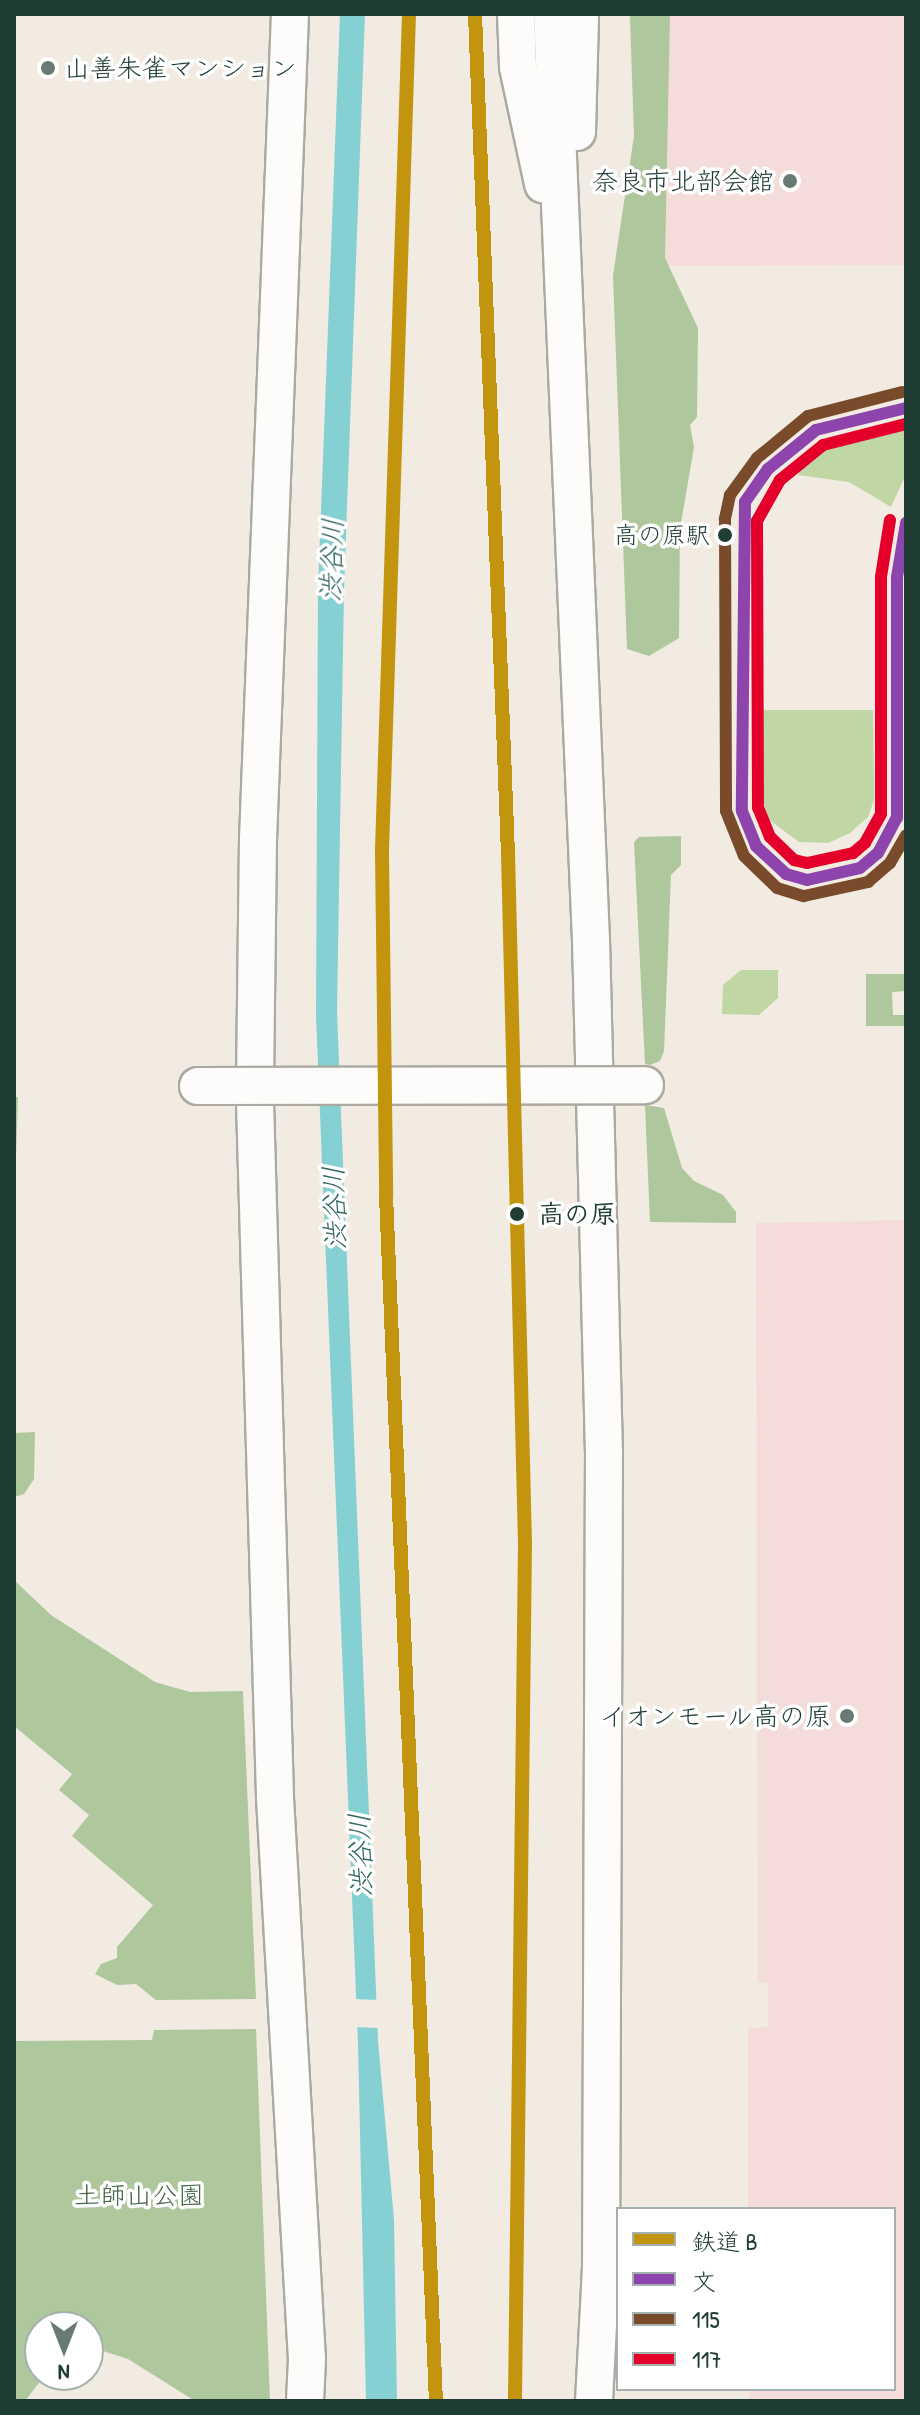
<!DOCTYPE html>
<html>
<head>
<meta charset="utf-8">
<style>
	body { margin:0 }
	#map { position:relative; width:920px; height:2415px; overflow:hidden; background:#f1ebe1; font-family:"Patrick Hand","Klee One",sans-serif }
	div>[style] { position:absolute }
	.built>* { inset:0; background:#f4dcda }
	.green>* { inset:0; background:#c0d6a5 }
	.forest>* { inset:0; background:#afc79d }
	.water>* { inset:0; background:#85d0d3 }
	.pier>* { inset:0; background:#f1ebe1; transform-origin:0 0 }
	.roads { filter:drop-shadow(2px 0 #aaaaa3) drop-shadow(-2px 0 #aaaaa3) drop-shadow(0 2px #aaaaa3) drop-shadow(0 -2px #aaaaa3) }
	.minor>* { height:36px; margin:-18px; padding:0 18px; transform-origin:18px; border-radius:18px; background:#fdfcfa }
	.bridges { filter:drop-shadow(2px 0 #aaaaa3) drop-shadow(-2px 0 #aaaaa3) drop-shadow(0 2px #aaaaa3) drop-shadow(0 -2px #aaaaa3) }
	.minor-bridge>* { height:36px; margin:-18px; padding:0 18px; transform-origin:18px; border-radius:18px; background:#fdfcfa }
	.bus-1>* { height:12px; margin:-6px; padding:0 6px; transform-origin:6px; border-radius:6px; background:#8e44ad }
	.bus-2>* { height:12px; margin:-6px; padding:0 6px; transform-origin:6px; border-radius:6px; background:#7a4b2a }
	.bus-3>* { height:12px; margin:-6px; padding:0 6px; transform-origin:6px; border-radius:6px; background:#e4002b }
	.rail-1>* { height:14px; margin:-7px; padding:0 7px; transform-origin:7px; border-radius:7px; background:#c3950e }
	.dots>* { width:22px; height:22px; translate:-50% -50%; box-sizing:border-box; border:4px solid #fff; border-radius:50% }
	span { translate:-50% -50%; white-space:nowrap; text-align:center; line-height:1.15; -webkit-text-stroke:7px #fff; paint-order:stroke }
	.bus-label { font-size:24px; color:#1f3d34 }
	.right { translate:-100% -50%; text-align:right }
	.poi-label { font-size:26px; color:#1f3d34 }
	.left { translate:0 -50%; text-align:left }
	.stop-label { font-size:26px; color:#1f3d34; font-weight:700 }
	.park-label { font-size:26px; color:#436647 }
	.water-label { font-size:28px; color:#306662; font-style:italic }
	.frame { position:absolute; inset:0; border:16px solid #1f3d34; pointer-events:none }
	.legend { position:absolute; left:616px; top:2207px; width:280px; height:184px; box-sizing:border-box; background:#fff; border:2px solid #a5b1ae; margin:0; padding:10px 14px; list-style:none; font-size:24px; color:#1f3d34 }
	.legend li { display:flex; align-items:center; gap:16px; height:40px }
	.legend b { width:40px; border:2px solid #a5b1ae }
	.north { position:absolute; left:24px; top:2311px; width:80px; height:80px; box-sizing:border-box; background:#fff; border:2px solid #a5b1ae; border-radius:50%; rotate:180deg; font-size:22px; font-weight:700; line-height:32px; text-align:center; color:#1f3d34 }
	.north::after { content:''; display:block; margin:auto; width:28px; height:36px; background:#687a71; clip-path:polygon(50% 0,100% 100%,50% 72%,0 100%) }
</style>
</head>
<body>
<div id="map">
	<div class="built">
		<i style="clip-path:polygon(629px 14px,906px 14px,906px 265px,614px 266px,634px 136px)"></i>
		<i style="clip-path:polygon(906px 1220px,906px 2401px,749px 2401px,749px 2389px,894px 2389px,894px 2209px,748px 2209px,748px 2028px,768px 2027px,768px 1983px,758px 1982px,756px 1223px)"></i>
	</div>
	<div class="green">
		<i style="clip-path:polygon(906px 427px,906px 474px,891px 507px,849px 482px,798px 475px,806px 460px,828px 447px,866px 432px)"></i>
		<i style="clip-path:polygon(761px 710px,873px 710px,874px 800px,868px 817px,850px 833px,828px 843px,799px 842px,768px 819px,760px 786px)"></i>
		<i style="clip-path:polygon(741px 970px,778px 970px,778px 998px,759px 1015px,722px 1014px,723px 985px)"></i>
	</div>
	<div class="forest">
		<i style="clip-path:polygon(630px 14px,670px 14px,665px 258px,698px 328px,697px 417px,690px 425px,694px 447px,680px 529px,679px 638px,649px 656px,627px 649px,613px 276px,634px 136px)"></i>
		<i style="clip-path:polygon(681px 836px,681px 865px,671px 875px,664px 1051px,660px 1061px,650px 1065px,645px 1064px,634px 842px,639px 837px)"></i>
		<i style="clip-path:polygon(866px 974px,906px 974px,906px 991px,892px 992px,893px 1015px,906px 1015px,906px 1026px,866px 1026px)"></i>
		<i style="clip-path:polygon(14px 1097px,18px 1097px,14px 1217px)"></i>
		<i style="clip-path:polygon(645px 1105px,664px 1108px,682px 1168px,694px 1181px,723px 1195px,736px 1212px,736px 1223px,650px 1222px)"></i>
		<i style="clip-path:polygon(35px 1432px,34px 1479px,24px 1494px,14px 1497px,14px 1433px)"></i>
		<i style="clip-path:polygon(14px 1580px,51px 1615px,155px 1682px,190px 1692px,243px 1691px,256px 1999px,156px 2000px,136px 1984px,117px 1985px,95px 1974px,101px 1964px,117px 1958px,117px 1947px,153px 1905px,72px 1836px,89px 1815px,59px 1790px,72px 1774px,14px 1726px)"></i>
		<i style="clip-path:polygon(256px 2029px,270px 2401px,195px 2401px,128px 2359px,103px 2351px,88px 2357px,88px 2327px,40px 2327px,40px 2375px,45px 2375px,25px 2401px,14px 2401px,14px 2041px,152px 2040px,154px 2030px)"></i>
	</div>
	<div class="water">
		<i style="clip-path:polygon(340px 14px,365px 14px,344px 590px,337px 1012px,378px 2041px,394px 2220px,397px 2401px,366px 2401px,358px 2043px,316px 1015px,318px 588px)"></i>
	</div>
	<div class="pier">
		<i style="left:352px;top:1999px;width:29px;height:28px;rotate:2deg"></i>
	</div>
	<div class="roads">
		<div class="minor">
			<i style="left:290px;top:14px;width:825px;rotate:92.22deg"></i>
			<i style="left:258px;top:838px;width:264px;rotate:90.7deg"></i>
			<i style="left:255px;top:1102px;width:696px;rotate:88.35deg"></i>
			<i style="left:275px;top:1798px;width:562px;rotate:86.74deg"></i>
			<i style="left:307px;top:2359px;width:42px;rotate:92.7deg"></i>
			<i style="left:516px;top:14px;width:53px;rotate:87.8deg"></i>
			<i style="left:518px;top:67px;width:120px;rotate:77.9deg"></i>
			<i style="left:552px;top:14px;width:927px;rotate:87.59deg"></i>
			<i style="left:591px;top:940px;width:512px;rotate:88.55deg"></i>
			<i style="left:604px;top:1452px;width:816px;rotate:90.21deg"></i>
			<i style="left:601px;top:2268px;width:133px;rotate:93deg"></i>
			<i style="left:577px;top:132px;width:118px;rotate:-88.5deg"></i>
		</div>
	</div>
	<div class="bridges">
		<div class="minor-bridge">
			<i style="left:198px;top:1086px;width:447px;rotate:-0.1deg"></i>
		</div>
	</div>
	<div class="bus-1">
		<i style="left:906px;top:408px;width:93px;rotate:166.3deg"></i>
		<i style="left:816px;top:430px;width:62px;rotate:140.9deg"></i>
		<i style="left:768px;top:469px;width:40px;rotate:124.9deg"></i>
		<i style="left:745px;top:502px;width:309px;rotate:90.6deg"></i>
		<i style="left:742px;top:811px;width:38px;rotate:68deg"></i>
		<i style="left:756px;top:846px;width:41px;rotate:43deg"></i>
		<i style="left:786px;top:874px;width:22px;rotate:16deg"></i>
		<i style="left:807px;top:880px;width:54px;rotate:-12.8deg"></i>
		<i style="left:860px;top:868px;width:23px;rotate:-40deg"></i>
		<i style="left:878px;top:853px;width:40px;rotate:-62deg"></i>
		<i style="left:897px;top:818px;width:241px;rotate:-90deg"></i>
		<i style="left:897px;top:577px;width:55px;rotate:-80.5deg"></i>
	</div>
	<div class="bus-2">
		<i style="left:902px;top:392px;width:97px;rotate:165.7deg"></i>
		<i style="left:808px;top:416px;width:66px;rotate:140.5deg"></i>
		<i style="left:757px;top:458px;width:46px;rotate:126.1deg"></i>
		<i style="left:730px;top:495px;width:25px;rotate:102deg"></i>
		<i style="left:725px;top:519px;width:292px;rotate:89.8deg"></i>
		<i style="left:726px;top:811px;width:48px;rotate:68.2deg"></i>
		<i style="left:744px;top:856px;width:46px;rotate:44.1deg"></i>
		<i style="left:777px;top:888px;width:28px;rotate:17deg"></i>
		<i style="left:804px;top:896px;width:66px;rotate:-12.3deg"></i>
		<i style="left:868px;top:882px;width:29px;rotate:-41deg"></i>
		<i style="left:890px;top:863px;width:32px;rotate:-60deg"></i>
	</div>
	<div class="bus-3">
		<i style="left:890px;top:520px;width:58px;rotate:99deg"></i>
		<i style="left:881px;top:577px;width:237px;rotate:90deg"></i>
		<i style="left:881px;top:814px;width:33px;rotate:119deg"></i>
		<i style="left:865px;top:843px;width:16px;rotate:140deg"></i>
		<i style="left:853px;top:853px;width:47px;rotate:167.7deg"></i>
		<i style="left:807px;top:863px;width:13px;rotate:-167deg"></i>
		<i style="left:794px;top:860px;width:33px;rotate:-136deg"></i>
		<i style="left:770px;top:837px;width:31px;rotate:-112deg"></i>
		<i style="left:758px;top:808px;width:287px;rotate:-90.2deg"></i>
		<i style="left:757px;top:521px;width:47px;rotate:-60.7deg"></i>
		<i style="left:780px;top:480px;width:55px;rotate:-39.1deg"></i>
		<i style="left:823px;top:445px;width:86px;rotate:-14.2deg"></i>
	</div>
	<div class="rail-1">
		<i style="left:409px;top:14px;width:838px;rotate:91.85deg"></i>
		<i style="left:382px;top:852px;width:343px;rotate:89.3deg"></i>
		<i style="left:386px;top:1195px;width:1207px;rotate:87.63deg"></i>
		<i style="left:475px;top:14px;width:840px;rotate:87.75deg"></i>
		<i style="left:508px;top:853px;width:691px;rotate:88.59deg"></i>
		<i style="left:525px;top:1544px;width:857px;rotate:90.67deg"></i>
	</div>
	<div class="dots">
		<i style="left:48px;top:68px;background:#687a71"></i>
		<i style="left:790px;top:181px;background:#687a71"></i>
		<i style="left:725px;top:535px;background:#1f3d34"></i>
		<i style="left:517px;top:1214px;background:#1f3d34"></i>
		<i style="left:847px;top:1716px;background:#687a71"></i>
	</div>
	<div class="bus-label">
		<span class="right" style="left:710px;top:535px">高の原駅</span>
	</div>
	<div class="poi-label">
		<span class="left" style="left:64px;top:68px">山善朱雀マンション</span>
		<span class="right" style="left:774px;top:181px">奈良市北部会館</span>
		<span class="right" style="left:831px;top:1716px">イオンモール高の原</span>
	</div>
	<div class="stop-label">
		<span class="left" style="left:538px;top:1214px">高の原</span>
	</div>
	<div class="park-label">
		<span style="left:139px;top:2195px">土師山公園</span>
	</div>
	<div class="water-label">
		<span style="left:331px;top:560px;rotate:-88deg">渋谷川</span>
		<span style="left:334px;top:1208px;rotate:-92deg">渋谷川</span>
		<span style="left:360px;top:1855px;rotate:-92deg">渋谷川</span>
	</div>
	<div class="frame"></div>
	<ul class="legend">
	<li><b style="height:10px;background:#c3950e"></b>鉄道 B</li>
	<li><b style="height:10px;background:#8e44ad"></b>文</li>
	<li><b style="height:10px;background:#7a4b2a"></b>115</li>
	<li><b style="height:10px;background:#e4002b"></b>117</li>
	</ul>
	<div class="north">N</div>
</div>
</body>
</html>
